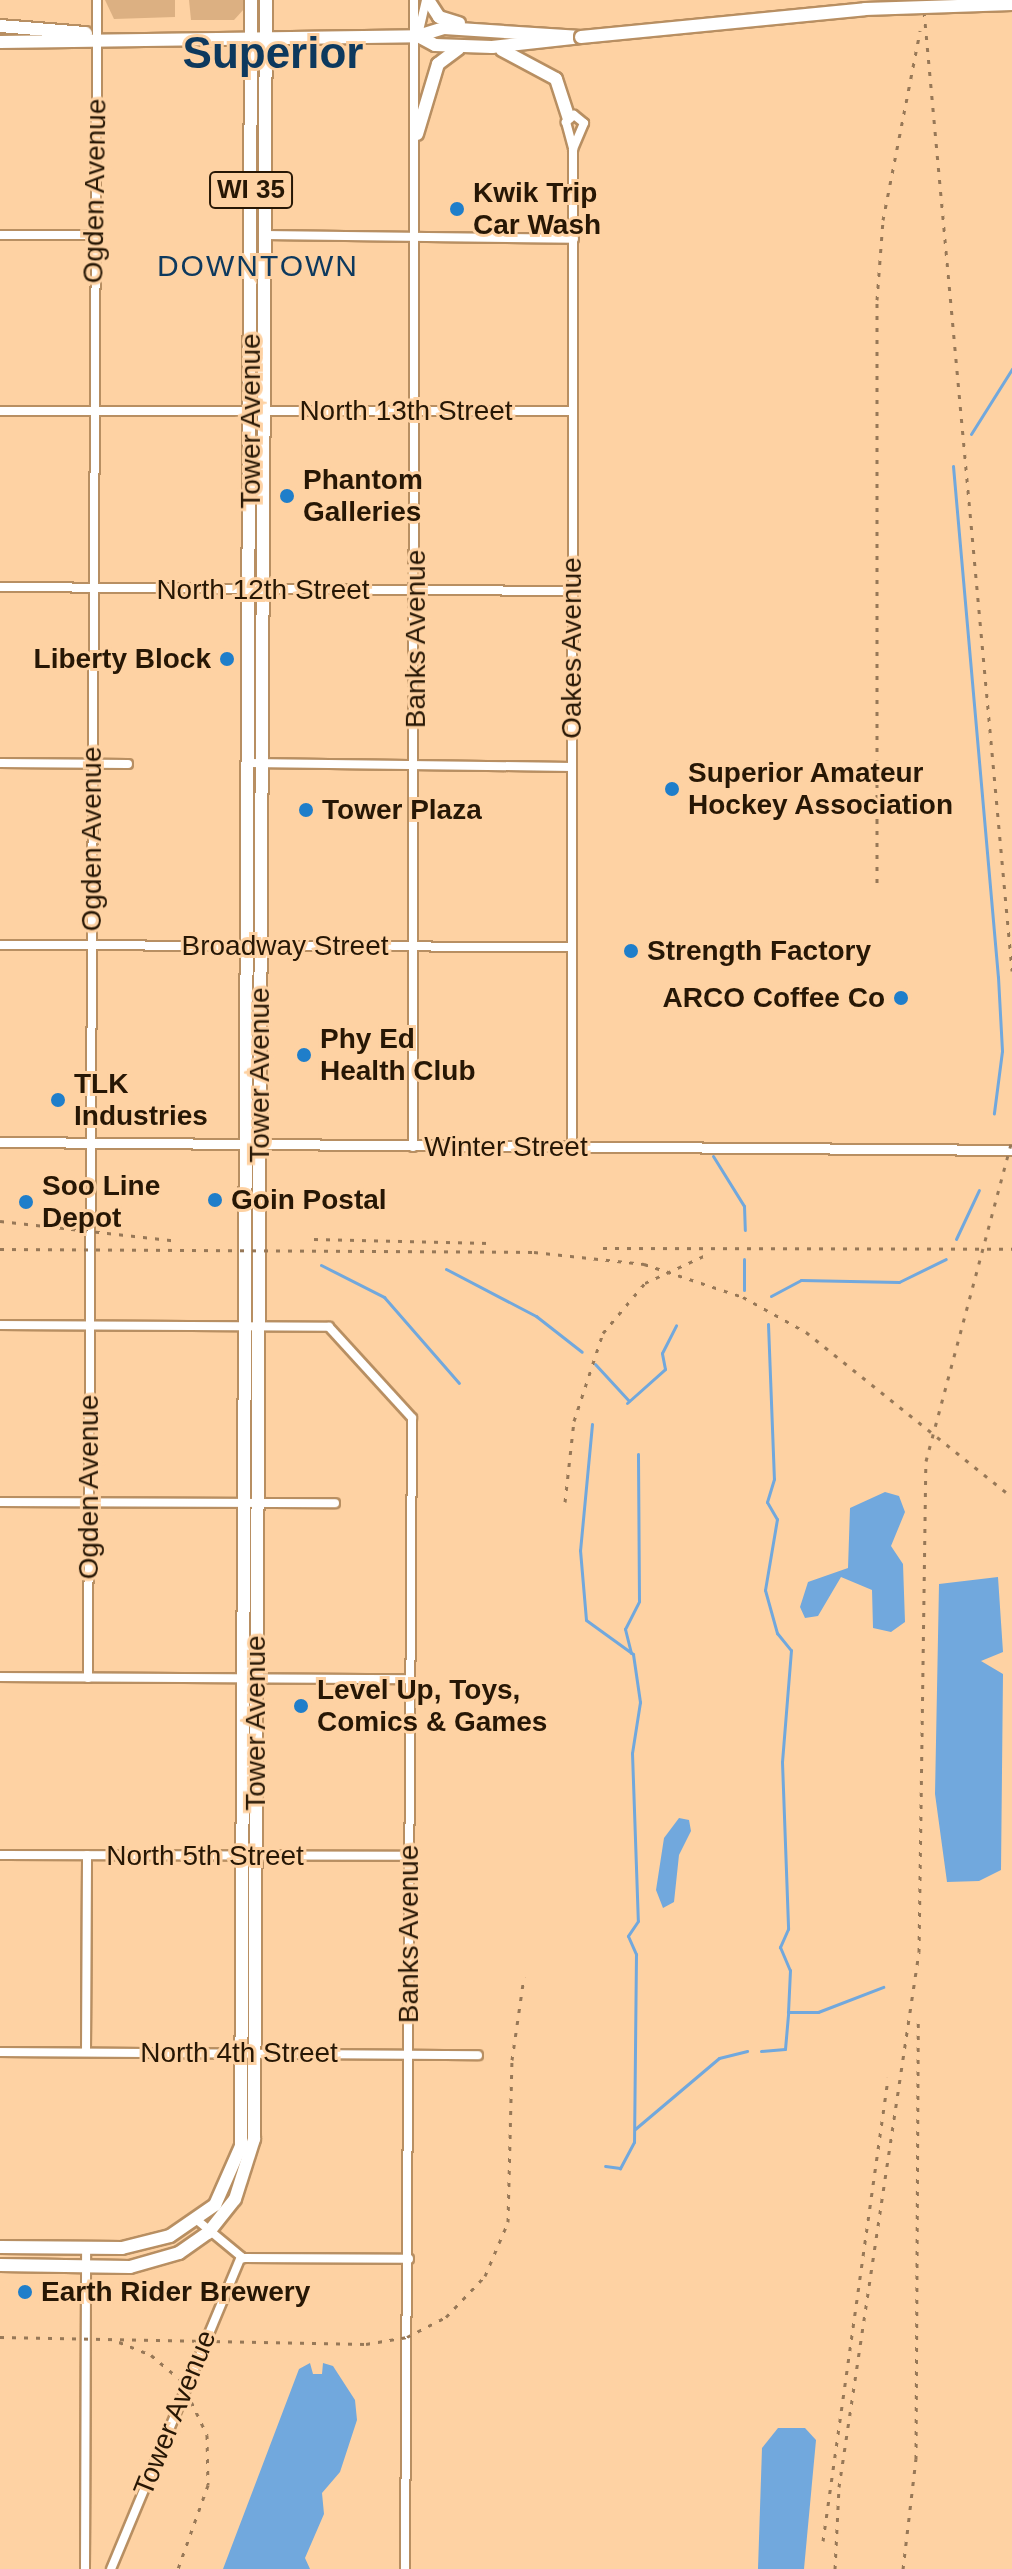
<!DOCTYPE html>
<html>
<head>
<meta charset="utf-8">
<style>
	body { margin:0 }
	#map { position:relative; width:1012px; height:2569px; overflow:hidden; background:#fed2a3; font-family:Arial,sans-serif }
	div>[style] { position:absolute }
	.green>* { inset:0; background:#dcb082 }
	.water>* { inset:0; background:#71a8dd }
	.stream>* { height:3px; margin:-1.5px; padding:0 1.5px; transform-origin:1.5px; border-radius:1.5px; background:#71a8dd }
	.roads { filter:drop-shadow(2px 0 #b88f62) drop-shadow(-2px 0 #b88f62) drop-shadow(0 2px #b88f62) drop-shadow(0 -2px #b88f62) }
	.minor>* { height:8px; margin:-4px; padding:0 4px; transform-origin:4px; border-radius:4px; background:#fff }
	.tertiary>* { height:9px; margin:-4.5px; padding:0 4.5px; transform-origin:4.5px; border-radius:4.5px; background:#fff }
	.primary>* { height:12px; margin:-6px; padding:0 6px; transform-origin:6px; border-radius:6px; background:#fff }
	.trunk>* { height:12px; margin:-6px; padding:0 6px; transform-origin:6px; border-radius:6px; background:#fff }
	.rail>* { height:3px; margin-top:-1.5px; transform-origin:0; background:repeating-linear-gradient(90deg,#977857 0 4px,transparent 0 12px) }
	.bridges { filter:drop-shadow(2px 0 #b88f62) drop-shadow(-2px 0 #b88f62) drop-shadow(0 2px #b88f62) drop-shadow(0 -2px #b88f62) }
	.trunk-bridge>* { height:12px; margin:-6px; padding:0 6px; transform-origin:6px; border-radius:6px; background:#fff }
	.dots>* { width:22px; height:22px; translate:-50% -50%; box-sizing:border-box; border:4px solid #fed2a3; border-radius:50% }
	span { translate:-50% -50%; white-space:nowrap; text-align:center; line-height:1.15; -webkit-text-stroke:6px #fed2a3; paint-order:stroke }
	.shield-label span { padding:2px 6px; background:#fed2a3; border:2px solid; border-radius:6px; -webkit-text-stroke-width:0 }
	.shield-label { font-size:26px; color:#271705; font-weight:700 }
	.street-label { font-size:28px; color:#271705 }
	.poi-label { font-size:28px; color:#271705; font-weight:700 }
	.left { translate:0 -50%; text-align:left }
	.right { translate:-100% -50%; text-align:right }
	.neighbourhood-label { font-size:30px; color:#0d395e; letter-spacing:2px }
	.town-label { font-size:44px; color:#0d395e; font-weight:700 }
</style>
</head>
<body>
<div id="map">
	<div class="green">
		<i style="clip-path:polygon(105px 0,175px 0,175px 17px,114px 19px)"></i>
		<i style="clip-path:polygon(189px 0,244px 0,244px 9px,234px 20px,191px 20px)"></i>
	</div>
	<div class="water">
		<i style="clip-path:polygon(885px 1492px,899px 1496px,905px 1512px,891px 1546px,903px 1564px,905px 1622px,891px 1632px,873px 1628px,872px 1590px,841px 1577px,818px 1616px,805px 1618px,800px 1607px,808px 1582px,848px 1568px,850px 1508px)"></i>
		<i style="clip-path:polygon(998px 1577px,1003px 1652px,981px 1661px,1003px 1674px,1001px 1870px,979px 1881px,947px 1882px,935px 1794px,939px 1584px)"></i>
		<i style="clip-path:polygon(679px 1818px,689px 1820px,691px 1831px,679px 1855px,674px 1902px,663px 1908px,656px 1890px,664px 1838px)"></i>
		<i style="clip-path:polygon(310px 2363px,313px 2374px,322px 2374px,323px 2363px,333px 2366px,355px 2400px,357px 2420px,340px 2472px,322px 2493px,324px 2514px,305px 2558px,310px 2569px,223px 2569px,299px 2369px)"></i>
		<i style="clip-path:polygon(778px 2428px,805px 2428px,816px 2440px,804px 2569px,758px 2569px,762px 2448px)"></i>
	</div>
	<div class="stream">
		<i style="left:971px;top:434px;width:77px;rotate:-57.8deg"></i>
		<i style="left:953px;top:466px;width:513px;rotate:84.97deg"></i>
		<i style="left:998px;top:977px;width:74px;rotate:86.9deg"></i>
		<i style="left:1002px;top:1051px;width:63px;rotate:97.4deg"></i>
		<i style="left:713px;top:1156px;width:59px;rotate:58.2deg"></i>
		<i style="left:744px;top:1206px;width:24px;rotate:88deg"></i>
		<i style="left:956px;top:1239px;width:54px;rotate:-64.9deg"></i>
		<i style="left:744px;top:1259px;width:31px;rotate:90deg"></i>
		<i style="left:321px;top:1265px;width:71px;rotate:26.9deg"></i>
		<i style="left:384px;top:1297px;width:114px;rotate:48.9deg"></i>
		<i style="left:446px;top:1269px;width:102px;rotate:27.6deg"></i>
		<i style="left:536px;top:1316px;width:58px;rotate:38deg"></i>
		<i style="left:771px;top:1296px;width:34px;rotate:-28deg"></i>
		<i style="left:801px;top:1280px;width:98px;rotate:1.2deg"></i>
		<i style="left:899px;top:1282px;width:52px;rotate:-26.1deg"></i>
		<i style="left:768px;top:1324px;width:155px;rotate:87.8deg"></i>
		<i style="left:774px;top:1479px;width:24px;rotate:107deg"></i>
		<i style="left:767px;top:1502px;width:20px;rotate:60deg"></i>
		<i style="left:777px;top:1519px;width:72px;rotate:99.6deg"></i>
		<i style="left:765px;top:1590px;width:45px;rotate:74.4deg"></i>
		<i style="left:777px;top:1633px;width:22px;rotate:51deg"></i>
		<i style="left:791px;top:1650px;width:112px;rotate:94.6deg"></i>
		<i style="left:782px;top:1762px;width:167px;rotate:87.9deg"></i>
		<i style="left:788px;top:1929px;width:20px;rotate:114deg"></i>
		<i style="left:780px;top:1947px;width:25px;rotate:67deg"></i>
		<i style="left:790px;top:1970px;width:42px;rotate:92.7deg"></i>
		<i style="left:595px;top:1364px;width:50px;rotate:47.4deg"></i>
		<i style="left:627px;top:1403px;width:51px;rotate:-41.8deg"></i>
		<i style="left:665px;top:1369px;width:16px;rotate:-101deg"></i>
		<i style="left:662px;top:1353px;width:31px;rotate:-63deg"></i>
		<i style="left:592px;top:1424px;width:127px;rotate:95.4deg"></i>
		<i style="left:580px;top:1550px;width:70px;rotate:85.1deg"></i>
		<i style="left:586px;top:1620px;width:58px;rotate:35.9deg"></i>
		<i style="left:633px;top:1654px;width:49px;rotate:81.7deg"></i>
		<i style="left:640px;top:1702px;width:52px;rotate:98.9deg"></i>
		<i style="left:632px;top:1753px;width:168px;rotate:88deg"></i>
		<i style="left:638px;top:1921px;width:18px;rotate:124deg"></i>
		<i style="left:628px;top:1936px;width:20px;rotate:66deg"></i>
		<i style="left:636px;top:1954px;width:188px;rotate:90.6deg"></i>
		<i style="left:634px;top:2142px;width:30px;rotate:118deg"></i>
		<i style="left:620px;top:2168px;width:15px;rotate:-172deg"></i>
		<i style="left:631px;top:1653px;width:25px;rotate:-104deg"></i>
		<i style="left:625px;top:1629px;width:31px;rotate:-63deg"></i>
		<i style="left:639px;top:1601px;width:147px;rotate:-90.4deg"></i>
		<i style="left:761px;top:2051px;width:24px;rotate:-5deg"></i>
		<i style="left:785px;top:2049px;width:37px;rotate:-85deg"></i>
		<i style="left:788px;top:2012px;width:30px"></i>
		<i style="left:818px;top:2012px;width:70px;rotate:-21deg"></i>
		<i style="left:635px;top:2129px;width:110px;rotate:-40.2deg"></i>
		<i style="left:719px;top:2058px;width:29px;rotate:-14deg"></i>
	</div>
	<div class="roads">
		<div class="minor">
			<i style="left:418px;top:35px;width:36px;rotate:-77deg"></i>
			<i style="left:0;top:235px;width:94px"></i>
			<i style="left:264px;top:235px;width:310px;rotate:0.7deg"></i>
			<i style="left:0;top:411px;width:573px"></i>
			<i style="left:0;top:587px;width:573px;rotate:0.4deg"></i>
			<i style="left:0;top:763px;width:128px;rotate:0.4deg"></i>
			<i style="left:250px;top:763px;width:322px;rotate:0.7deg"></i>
			<i style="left:0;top:945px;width:571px;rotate:0.2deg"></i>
			<i style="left:413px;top:1147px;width:1147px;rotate:-89.95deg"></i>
			<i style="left:572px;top:1147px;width:998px;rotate:-89.94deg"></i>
			<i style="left:573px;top:149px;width:28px;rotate:-67deg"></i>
			<i style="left:584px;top:123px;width:13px;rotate:-141deg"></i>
			<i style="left:574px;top:115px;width:11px;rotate:139deg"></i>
			<i style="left:566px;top:122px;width:28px;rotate:75deg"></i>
			<i style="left:0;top:1325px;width:329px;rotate:0.3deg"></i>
			<i style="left:329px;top:1327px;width:123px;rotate:47.6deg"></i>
			<i style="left:412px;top:1418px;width:1151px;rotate:90.35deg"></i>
			<i style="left:0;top:1502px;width:335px;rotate:0.2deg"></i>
			<i style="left:0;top:1677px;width:410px;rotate:0.3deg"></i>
			<i style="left:88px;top:1678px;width:1678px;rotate:-89.69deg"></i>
			<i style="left:0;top:1855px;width:409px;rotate:0.1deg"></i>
			<i style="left:0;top:2052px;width:478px;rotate:0.4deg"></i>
			<i style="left:86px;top:2052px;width:197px;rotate:-89.7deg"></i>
			<i style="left:197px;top:2220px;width:60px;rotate:39.6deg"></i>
			<i style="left:243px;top:2258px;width:166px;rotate:0.3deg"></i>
			<i style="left:85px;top:2569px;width:322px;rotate:-89.8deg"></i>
			<i style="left:111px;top:2569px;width:338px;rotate:-67.4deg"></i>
		</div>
		<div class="tertiary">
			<i style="left:0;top:1142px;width:1012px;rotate:0.45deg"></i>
		</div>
		<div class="primary">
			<i style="left:0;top:2247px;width:122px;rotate:0.5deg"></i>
			<i style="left:122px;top:2248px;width:49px;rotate:-14deg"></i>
			<i style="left:170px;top:2236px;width:55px;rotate:-34.6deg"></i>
			<i style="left:215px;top:2205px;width:64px;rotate:-66.2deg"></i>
			<i style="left:241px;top:2146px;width:2146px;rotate:-89.73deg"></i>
			<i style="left:0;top:2265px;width:130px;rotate:0.9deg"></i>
			<i style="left:130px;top:2267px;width:51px;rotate:-15.9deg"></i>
			<i style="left:179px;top:2253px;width:35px;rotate:-35deg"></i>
			<i style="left:208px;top:2233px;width:43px;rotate:-51.5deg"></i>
			<i style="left:235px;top:2199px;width:63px;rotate:-72.4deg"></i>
			<i style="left:254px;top:2139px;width:2139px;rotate:-89.68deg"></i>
		</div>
		<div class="trunk">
			<i style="left:428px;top:0;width:20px;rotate:57deg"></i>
			<i style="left:439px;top:17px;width:21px;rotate:17deg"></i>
			<i style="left:0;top:26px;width:86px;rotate:4.7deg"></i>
			<i style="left:418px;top:36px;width:19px;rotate:28deg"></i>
			<i style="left:435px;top:45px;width:57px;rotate:2deg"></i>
			<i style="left:492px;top:47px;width:90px;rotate:-6.4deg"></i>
			<i style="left:0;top:42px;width:418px;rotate:-0.8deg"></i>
			<i style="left:418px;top:36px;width:27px;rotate:-17deg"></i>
			<i style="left:444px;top:28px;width:137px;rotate:3.8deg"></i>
			<i style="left:502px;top:50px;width:61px;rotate:28.2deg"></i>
			<i style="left:556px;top:79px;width:40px;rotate:72deg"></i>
			<i style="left:417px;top:134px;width:73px;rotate:-73.3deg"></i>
			<i style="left:438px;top:64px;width:26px;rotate:-37deg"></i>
		</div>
	</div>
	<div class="rail">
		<i style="left:923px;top:0;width:975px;rotate:84.76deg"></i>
		<i style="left:877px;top:883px;width:583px;rotate:-90deg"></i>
		<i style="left:877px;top:300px;width:80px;rotate:-85.7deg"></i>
		<i style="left:883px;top:220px;width:193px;rotate:-78.9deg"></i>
		<i style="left:0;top:1221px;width:180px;rotate:6.4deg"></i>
		<i style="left:314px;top:1239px;width:175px;rotate:1.3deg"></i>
		<i style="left:603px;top:1248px;width:409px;rotate:0.1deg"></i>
		<i style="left:0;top:1249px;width:534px;rotate:0.32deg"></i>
		<i style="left:534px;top:1252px;width:111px;rotate:6.2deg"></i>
		<i style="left:644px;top:1264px;width:104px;rotate:18.4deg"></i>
		<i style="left:743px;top:1297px;width:72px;rotate:29.1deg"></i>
		<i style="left:806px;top:1332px;width:264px;rotate:38.7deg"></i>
		<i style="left:565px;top:1502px;width:81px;rotate:-83.7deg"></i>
		<i style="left:574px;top:1421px;width:93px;rotate:-71.8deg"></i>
		<i style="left:603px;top:1333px;width:65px;rotate:-50deg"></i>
		<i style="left:645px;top:1283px;width:69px;rotate:-24.7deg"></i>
		<i style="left:0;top:2337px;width:366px;rotate:1.1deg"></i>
		<i style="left:366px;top:2344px;width:42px;rotate:-9.7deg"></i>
		<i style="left:407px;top:2337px;width:44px;rotate:-27.1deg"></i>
		<i style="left:446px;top:2317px;width:57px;rotate:-46.4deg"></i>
		<i style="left:485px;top:2276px;width:59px;rotate:-66.9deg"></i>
		<i style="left:508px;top:2222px;width:162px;rotate:-88.6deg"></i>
		<i style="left:512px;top:2060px;width:84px;rotate:-81.8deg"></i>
		<i style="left:119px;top:2342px;width:35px;rotate:22deg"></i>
		<i style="left:151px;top:2355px;width:39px;rotate:40deg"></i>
		<i style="left:181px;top:2380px;width:61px;rotate:64.7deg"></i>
		<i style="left:207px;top:2435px;width:50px;rotate:88.9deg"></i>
		<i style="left:208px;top:2485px;width:89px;rotate:109.7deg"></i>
		<i style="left:823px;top:2541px;width:468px;rotate:-82deg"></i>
		<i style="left:835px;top:2569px;width:82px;rotate:-87.2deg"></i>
		<i style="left:839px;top:2487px;width:541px;rotate:-81.5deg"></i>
		<i style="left:919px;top:1952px;width:491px;rotate:-89.2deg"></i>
		<i style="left:926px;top:1461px;width:332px;rotate:-75deg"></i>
		<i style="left:903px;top:2569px;width:111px;rotate:-83.3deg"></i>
		<i style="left:916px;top:2459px;width:441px;rotate:-89.7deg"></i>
	</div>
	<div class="bridges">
		<div class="trunk-bridge">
			<i style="left:581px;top:37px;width:285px;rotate:-5.6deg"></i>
			<i style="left:865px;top:9px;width:147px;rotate:-1.9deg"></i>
		</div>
	</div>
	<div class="dots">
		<i style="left:457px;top:209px;background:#1f7eca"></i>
		<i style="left:287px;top:496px;background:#1f7eca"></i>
		<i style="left:227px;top:659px;background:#1f7eca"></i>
		<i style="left:672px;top:789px;background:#1f7eca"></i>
		<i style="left:306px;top:810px;background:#1f7eca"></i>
		<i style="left:631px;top:951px;background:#1f7eca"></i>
		<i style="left:901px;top:998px;background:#1f7eca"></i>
		<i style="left:304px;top:1055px;background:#1f7eca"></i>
		<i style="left:58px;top:1100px;background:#1f7eca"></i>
		<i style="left:215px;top:1200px;background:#1f7eca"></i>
		<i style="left:26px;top:1202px;background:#1f7eca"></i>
		<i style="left:301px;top:1706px;background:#1f7eca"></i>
		<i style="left:25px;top:2292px;background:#1f7eca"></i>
	</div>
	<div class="shield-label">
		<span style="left:251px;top:190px">WI 35</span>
	</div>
	<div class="street-label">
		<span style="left:95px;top:191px;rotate:-89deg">Ogden Avenue</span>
		<span style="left:406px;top:411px">North 13th Street</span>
		<span style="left:251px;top:421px;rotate:-90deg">Tower Avenue</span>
		<span style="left:263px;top:590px">North 12th Street</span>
		<span style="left:416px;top:639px;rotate:-90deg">Banks Avenue</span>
		<span style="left:572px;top:648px;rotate:-90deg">Oakes Avenue</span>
		<span style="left:92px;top:839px;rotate:-90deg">Ogden Avenue</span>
		<span style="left:285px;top:946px">Broadway Street</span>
		<span style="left:260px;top:1075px;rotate:-90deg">Tower Avenue</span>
		<span style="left:506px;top:1147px">Winter Street</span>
		<span style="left:89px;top:1487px;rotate:-90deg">Ogden Avenue</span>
		<span style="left:256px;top:1723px;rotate:-90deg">Tower Avenue</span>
		<span style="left:205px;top:1856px">North 5th Street</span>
		<span style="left:409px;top:1934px;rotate:-90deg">Banks Avenue</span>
		<span style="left:239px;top:2053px">North 4th Street</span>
		<span style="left:175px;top:2413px;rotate:-68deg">Tower Avenue</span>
	</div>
	<div class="poi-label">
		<span class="left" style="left:473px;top:209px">Kwik Trip<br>Car Wash</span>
		<span class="left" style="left:303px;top:496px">Phantom<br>Galleries</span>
		<span class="right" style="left:211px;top:659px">Liberty Block</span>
		<span class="left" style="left:688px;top:789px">Superior Amateur<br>Hockey Association</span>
		<span class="left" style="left:322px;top:810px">Tower Plaza</span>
		<span class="left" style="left:647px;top:951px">Strength Factory</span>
		<span class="right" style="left:885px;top:998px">ARCO Coffee Co</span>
		<span class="left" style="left:320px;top:1055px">Phy Ed<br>Health Club</span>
		<span class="left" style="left:74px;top:1100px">TLK<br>Industries</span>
		<span class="left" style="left:42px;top:1202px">Soo Line<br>Depot</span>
		<span class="left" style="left:231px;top:1200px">Goin Postal</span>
		<span class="left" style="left:317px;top:1706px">Level Up, Toys,<br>Comics &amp; Games</span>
		<span class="left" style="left:41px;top:2292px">Earth Rider Brewery</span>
	</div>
	<div class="neighbourhood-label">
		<span style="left:258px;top:266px">DOWNTOWN</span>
	</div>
	<div class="town-label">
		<span style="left:273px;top:53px">Superior</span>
	</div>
</div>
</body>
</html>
